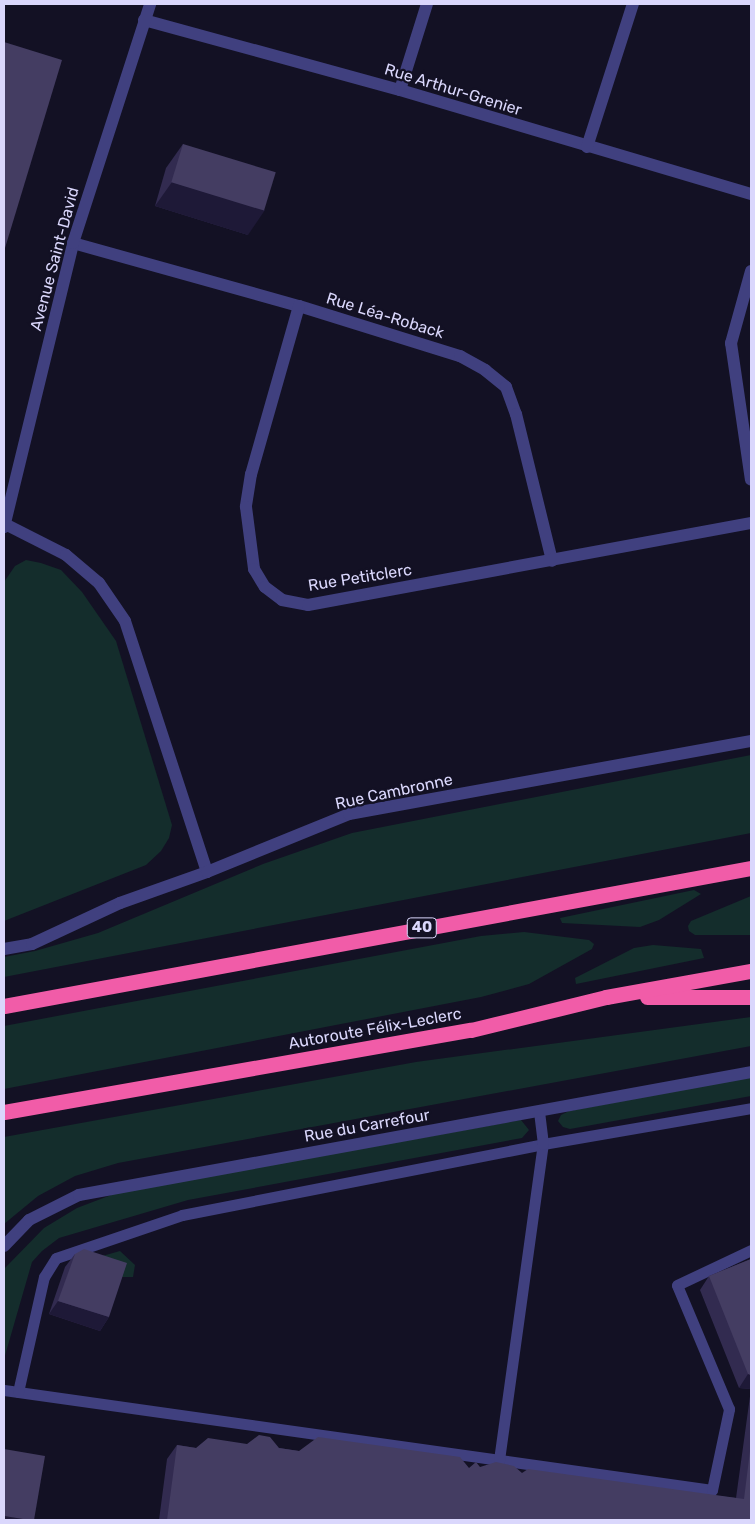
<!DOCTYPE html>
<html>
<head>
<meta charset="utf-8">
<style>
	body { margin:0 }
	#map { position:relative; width:755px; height:1524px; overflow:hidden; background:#131124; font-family:Rubik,sans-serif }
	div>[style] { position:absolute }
	.green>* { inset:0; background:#142d2c }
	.service>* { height:11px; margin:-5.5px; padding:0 5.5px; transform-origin:5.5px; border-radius:5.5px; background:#40407f }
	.minor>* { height:12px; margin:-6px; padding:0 6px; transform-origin:6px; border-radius:6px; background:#40407f }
	.tertiary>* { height:12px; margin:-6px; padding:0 6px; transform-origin:6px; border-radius:6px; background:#40407f }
	.motorway>* { height:15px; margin:-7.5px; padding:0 7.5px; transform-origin:7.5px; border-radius:7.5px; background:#f15ca8 }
	.wall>* { inset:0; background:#322b50 }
	.shaded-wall>* { inset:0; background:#1e1937 }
	.building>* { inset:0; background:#443d62; transform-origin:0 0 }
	span { translate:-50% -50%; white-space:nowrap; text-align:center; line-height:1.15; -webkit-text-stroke:4.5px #131124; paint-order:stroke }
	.shield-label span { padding:1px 4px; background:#131124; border:1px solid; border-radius:4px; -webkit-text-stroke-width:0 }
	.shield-label { font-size:15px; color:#dad7fc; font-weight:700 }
	.street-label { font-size:16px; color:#dad7fc }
	.frame { position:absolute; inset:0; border:5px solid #dad7fc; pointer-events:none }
</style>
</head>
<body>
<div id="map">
	<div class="green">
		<i style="clip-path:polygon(26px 560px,41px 563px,61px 570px,82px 592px,116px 641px,172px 825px,169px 838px,161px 851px,146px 865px,4px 921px,4px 582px,15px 566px)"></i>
		<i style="clip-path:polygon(751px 755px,751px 833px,4px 977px,4px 957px,35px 951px,98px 933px,263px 864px,352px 833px)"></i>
		<i style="clip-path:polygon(694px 890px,701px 894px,659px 920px,640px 927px,562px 923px,560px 918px)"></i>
		<i style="clip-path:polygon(751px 896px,751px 935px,695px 935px,689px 931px,688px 926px,691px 921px)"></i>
		<i style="clip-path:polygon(524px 932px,589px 940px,594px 944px,592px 949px,529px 984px,481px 997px,4px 1089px,4px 1026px,481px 936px)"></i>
		<i style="clip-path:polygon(653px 945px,701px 949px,704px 958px,576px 984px,575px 978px,634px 948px)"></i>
		<i style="clip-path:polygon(751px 1017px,751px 1046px,118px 1163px,75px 1176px,38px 1196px,4px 1224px,4px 1137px,416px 1062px)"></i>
		<i style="clip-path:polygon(751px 1077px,751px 1096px,570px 1129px,563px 1127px,558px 1121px,561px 1115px,569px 1111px)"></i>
		<i style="clip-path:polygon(521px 1120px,529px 1130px,522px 1138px,188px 1200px,59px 1238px,42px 1251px,32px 1262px,4px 1359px,4px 1269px,44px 1228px,77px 1208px,119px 1192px)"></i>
		<i style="clip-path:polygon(120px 1251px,135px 1265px,133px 1277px,117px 1277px,88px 1260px)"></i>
	</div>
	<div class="service">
		<i style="left:4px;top:1390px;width:715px;rotate:8.04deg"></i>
		<i style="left:712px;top:1490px;width:83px;rotate:-78.1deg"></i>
		<i style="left:729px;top:1409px;width:134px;rotate:-112.8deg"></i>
		<i style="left:677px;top:1285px;width:82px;rotate:-25.3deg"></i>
		<i style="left:18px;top:1392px;width:118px;rotate:-77.3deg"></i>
		<i style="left:44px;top:1277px;width:22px;rotate:-58deg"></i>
		<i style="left:56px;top:1258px;width:133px;rotate:-18.8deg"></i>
		<i style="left:182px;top:1215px;width:368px;rotate:-11.1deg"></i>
		<i style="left:543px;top:1144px;width:211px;rotate:-9.8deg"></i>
		<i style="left:499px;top:1460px;width:319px;rotate:-82.1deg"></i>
		<i style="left:543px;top:1144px;width:33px;rotate:-97deg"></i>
	</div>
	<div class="minor">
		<i style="left:144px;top:20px;width:265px;rotate:15.3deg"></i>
		<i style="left:400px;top:90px;width:366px;rotate:16.5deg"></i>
		<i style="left:400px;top:90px;width:90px;rotate:-72.6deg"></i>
		<i style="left:587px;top:147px;width:150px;rotate:-72.2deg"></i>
		<i style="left:73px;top:243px;width:235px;rotate:15.6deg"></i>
		<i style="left:299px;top:306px;width:169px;rotate:17.3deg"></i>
		<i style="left:460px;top:356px;width:29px;rotate:29deg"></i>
		<i style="left:485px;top:370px;width:27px;rotate:39deg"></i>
		<i style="left:506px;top:387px;width:29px;rotate:70deg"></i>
		<i style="left:516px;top:414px;width:151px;rotate:76.2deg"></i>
		<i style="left:751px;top:271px;width:75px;rotate:105.5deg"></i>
		<i style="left:731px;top:343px;width:138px;rotate:81.7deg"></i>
		<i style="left:299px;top:306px;width:175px;rotate:105.9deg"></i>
		<i style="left:251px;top:474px;width:33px;rotate:99deg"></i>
		<i style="left:246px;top:507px;width:63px;rotate:82.6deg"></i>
		<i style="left:254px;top:569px;width:21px;rotate:59deg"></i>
		<i style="left:265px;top:587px;width:21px;rotate:37deg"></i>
		<i style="left:282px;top:600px;width:26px;rotate:11deg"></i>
		<i style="left:308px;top:605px;width:451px;rotate:-10.5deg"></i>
		<i style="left:4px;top:1246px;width:36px;rotate:-46deg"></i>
		<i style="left:29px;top:1220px;width:56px;rotate:-26.6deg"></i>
		<i style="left:79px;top:1195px;width:683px;rotate:-10.37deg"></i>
	</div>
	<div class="tertiary">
		<i style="left:5px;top:524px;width:68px;rotate:26.9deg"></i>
		<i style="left:66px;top:555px;width:43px;rotate:40.3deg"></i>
		<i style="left:99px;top:583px;width:46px;rotate:55.6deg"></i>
		<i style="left:125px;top:621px;width:264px;rotate:71.9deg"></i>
		<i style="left:4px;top:527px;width:292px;rotate:-76.3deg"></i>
		<i style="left:73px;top:243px;width:251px;rotate:-72.1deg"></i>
		<i style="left:4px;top:949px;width:28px;rotate:-10deg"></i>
		<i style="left:32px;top:944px;width:97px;rotate:-25deg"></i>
		<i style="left:120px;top:903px;width:92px;rotate:-19.6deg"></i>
		<i style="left:207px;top:872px;width:153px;rotate:-22.2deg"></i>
		<i style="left:349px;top:814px;width:409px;rotate:-10.3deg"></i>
	</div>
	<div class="motorway">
		<i style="left:647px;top:997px;width:104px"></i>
		<i style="left:4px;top:1006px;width:760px;rotate:-10.47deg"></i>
		<i style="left:4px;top:1112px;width:474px;rotate:-10deg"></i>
		<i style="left:471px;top:1030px;width:139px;rotate:-13.7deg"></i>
		<i style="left:606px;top:997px;width:147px;rotate:-10.2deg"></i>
	</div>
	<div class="wall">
		<i style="clip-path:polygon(183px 144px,248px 235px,155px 206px,166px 168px)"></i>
		<i style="clip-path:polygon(75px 1254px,109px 1317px,100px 1331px,49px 1314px,65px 1267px)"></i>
		<i style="clip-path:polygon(751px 1259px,751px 1520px,159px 1520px,167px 1459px,177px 1445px,196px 1448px,279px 1448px,299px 1451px,469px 1468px,480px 1467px,522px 1473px,736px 1498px,751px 1389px,739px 1388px,700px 1290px,709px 1276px)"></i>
	</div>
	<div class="shaded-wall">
		<i style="clip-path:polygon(172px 182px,265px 210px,248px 235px,155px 206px)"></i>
		<i style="clip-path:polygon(58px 1301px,109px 1317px,100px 1331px,49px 1314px)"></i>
		<i style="clip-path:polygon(748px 1374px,751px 1375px,751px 1389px,739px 1388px)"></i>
		<i style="clip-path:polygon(4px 1516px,29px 1520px,4px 1520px)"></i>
	</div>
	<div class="building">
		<i style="clip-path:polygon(4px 42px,62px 60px,5px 248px,4px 248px)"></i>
		<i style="left:183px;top:144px;width:97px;height:40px;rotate:17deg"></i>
		<i style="clip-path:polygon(84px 1249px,127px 1263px,109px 1317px,58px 1301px,75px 1254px)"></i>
		<i style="clip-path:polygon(751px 1259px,751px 1375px,748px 1374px,709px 1276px)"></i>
		<i style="clip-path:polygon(259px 1435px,270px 1437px,279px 1448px,299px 1451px,318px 1437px,460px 1457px,469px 1468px,476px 1462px,480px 1467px,496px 1462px,514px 1466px,522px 1473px,528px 1469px,744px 1499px,751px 1443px,751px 1520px,167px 1520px,177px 1445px,196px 1448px,208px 1438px,247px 1444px)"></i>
		<i style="clip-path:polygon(4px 1449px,45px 1456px,34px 1520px,29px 1520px,4px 1516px)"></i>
	</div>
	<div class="shield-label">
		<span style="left:422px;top:928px">40</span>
	</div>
	<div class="street-label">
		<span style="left:453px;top:90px;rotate:17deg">Rue Arthur-Grenier</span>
		<span style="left:55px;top:259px;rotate:-75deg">Avenue Saint-David</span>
		<span style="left:385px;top:316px;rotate:17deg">Rue Léa-Roback</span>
		<span style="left:360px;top:578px;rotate:-9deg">Rue Petitclerc</span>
		<span style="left:394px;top:792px;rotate:-12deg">Rue Cambronne</span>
		<span style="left:375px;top:1029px;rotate:-10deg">Autoroute Félix-Leclerc</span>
		<span style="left:367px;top:1126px;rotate:-10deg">Rue du Carrefour</span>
	</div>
	<div class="frame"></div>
</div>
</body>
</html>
